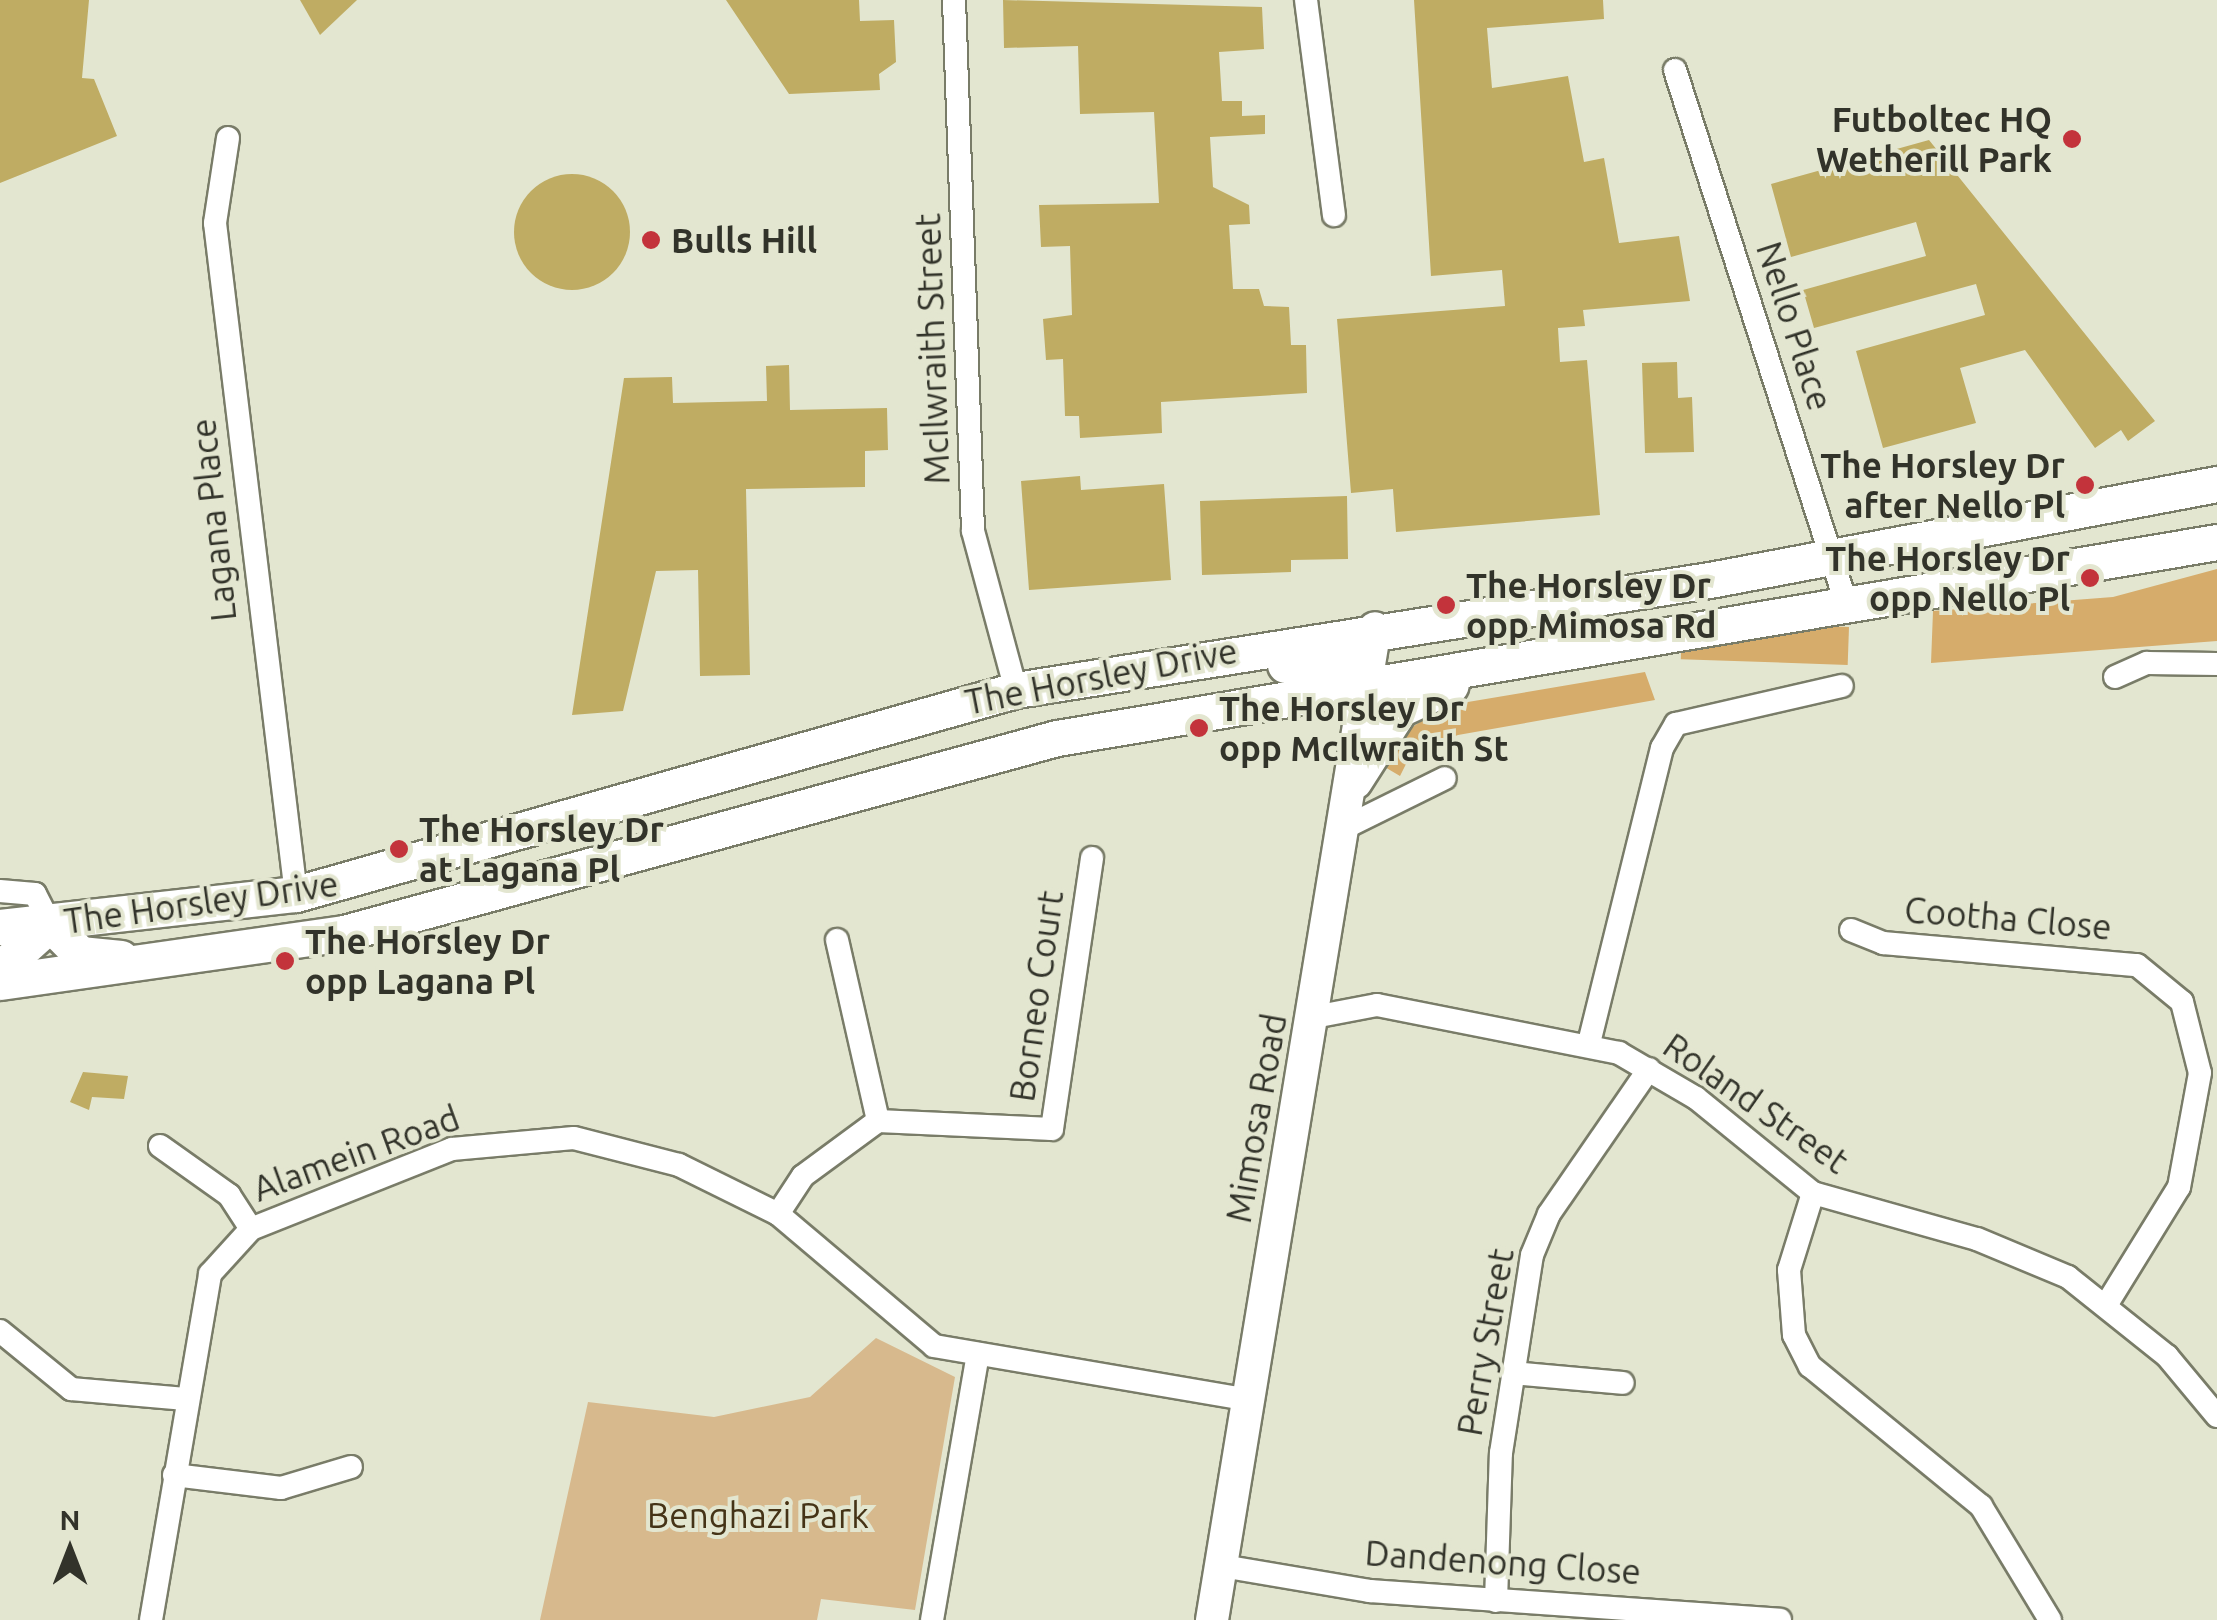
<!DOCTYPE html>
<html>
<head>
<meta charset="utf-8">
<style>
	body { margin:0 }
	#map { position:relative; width:2217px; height:1620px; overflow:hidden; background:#e3e6d0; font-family:Ubuntu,sans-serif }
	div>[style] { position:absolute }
	.green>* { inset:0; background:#d7b98d }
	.forest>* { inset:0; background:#d6ac6b; transform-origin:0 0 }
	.building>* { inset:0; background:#bfac63 }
	.round { border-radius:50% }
	.roads { filter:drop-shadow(2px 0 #797c68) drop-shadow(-2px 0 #797c68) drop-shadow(0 2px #797c68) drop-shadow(0 -2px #797c68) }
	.minor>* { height:22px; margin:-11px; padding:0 11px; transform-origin:11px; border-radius:11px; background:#fff }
	.secondary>* { height:32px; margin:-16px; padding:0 16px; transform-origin:16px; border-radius:16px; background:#fff }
	.primary>* { height:35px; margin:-17.5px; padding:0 17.5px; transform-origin:17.5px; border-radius:17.5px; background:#fff }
	.dots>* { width:28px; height:28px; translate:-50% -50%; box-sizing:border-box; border:5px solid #e3e6d0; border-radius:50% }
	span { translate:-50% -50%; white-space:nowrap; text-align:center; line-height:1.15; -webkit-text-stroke:8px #e3e6d0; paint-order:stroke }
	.poi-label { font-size:35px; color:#32332a; font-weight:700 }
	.right { translate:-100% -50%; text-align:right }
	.left { translate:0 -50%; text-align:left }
	.street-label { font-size:35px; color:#32332a }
	.park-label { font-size:35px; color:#453316 }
	.north { position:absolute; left:20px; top:1500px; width:100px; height:100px; -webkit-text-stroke:8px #e3e6d0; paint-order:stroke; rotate:0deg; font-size:28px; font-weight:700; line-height:40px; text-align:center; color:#32332a }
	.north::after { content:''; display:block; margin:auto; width:35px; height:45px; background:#32332a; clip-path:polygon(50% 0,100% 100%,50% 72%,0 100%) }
</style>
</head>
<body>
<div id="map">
	<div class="green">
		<i style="clip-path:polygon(876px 1338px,955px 1377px,915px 1610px,821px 1599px,817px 1620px,540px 1620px,588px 1402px,714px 1417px,810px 1397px)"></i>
	</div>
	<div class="forest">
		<i style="clip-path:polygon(2217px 569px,2217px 641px,1931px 663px,1933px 611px,2113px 597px)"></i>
		<i style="left:1849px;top:627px;width:38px;height:167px;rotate:92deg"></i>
		<i style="clip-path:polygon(1645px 672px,1655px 700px,1458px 735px,1412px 752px,1400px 776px,1383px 766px,1399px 736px,1444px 706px)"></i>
	</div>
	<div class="building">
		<i style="clip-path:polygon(0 0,89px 0,82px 78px,94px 79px,117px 136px,0 183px)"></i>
		<i style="clip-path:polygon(300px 0,357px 0,320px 35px)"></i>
		<i style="clip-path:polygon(726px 0,859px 0,860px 21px,894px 20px,896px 62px,879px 74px,880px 90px,789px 94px)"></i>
		<i style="clip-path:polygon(1003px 0,1262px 7px,1264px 49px,1219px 52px,1222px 101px,1242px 101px,1242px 116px,1265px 115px,1265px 134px,1210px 137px,1213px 187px,1249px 205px,1250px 224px,1229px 225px,1233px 289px,1259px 289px,1264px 306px,1289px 307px,1291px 345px,1306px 345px,1307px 393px,1161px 402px,1162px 433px,1080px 438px,1079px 416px,1065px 416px,1063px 359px,1046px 360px,1043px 319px,1072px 315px,1070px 246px,1041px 247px,1039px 205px,1159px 203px,1154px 112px,1080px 114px,1078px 46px,1004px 48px)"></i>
		<i style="clip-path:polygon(1414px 0,1603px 0,1604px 19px,1487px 28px,1492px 88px,1568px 76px,1584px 162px,1604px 158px,1619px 243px,1679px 236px,1690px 301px,1583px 310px,1585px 326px,1558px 328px,1560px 362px,1587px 360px,1600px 515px,1396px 532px,1393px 489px,1351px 493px,1337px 319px,1505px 306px,1502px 270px,1431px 276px)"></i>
		<i style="clip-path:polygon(1929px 140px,2155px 421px,2128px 441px,2121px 430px,2095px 448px,2025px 350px,1960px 368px,1976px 423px,1883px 448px,1856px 351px,1985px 315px,1976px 284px,1814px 328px,1803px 290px,1926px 256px,1916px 222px,1791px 257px,1771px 184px)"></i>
		<i class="round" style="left:514px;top:174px;width:116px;height:116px"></i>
		<i style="clip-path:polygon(1677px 362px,1678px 398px,1692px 397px,1694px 452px,1645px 453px,1642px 363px)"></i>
		<i style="clip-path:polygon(789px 365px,790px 410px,887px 408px,888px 450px,865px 451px,865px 487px,746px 489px,750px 675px,700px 676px,698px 570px,656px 571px,623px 711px,572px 715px,624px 378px,672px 377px,673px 403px,767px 401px,766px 366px)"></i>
		<i style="clip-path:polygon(1080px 476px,1081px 490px,1164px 484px,1171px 580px,1029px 590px,1021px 481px)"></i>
		<i style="clip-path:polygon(1347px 496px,1348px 559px,1291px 560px,1291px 572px,1202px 575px,1200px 501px)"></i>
		<i style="clip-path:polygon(83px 1072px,128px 1076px,124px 1099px,92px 1097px,89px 1110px,70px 1102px)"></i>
	</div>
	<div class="roads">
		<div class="minor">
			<i style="left:954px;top:0;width:531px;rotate:87.95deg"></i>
			<i style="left:973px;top:531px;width:165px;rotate:74.9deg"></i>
			<i style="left:1306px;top:0;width:217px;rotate:82.6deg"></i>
			<i style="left:1675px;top:70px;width:560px;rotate:72.21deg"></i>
			<i style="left:228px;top:138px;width:86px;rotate:98.7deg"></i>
			<i style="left:215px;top:223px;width:676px;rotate:83.12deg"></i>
			<i style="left:2115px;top:677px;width:35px;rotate:-24deg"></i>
			<i style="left:2147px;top:663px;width:70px;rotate:0.8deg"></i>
			<i style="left:1346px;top:827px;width:110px;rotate:-26.3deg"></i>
			<i style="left:0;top:891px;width:35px;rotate:5deg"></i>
			<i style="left:35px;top:894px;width:34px;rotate:63deg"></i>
			<i style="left:1851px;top:930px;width:35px;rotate:22deg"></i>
			<i style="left:1883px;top:943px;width:255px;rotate:5deg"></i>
			<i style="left:2137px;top:965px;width:58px;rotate:39.4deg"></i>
			<i style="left:2182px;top:1002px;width:73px;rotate:75.8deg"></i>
			<i style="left:2200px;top:1073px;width:116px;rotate:100.4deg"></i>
			<i style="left:2179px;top:1187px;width:135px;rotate:121.7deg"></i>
			<i style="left:837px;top:940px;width:186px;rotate:77.2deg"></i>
			<i style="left:1314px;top:1017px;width:64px;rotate:-10.8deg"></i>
			<i style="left:1377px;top:1005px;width:247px;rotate:11.2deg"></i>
			<i style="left:1619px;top:1053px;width:89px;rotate:30.3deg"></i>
			<i style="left:1696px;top:1098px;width:151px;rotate:39.1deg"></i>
			<i style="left:1813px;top:1193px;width:170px;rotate:15.7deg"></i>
			<i style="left:1977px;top:1239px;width:99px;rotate:22.7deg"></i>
			<i style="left:2068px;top:1277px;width:127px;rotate:38.6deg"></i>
			<i style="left:2167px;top:1356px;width:78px;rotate:50.2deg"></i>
			<i style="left:1589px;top:1043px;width:304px;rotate:-76.1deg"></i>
			<i style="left:1662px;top:748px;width:28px;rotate:-60deg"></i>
			<i style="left:1676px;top:724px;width:170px;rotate:-12.9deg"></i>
			<i style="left:160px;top:1146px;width:85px;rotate:35.4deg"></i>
			<i style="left:229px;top:1195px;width:40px;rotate:57.1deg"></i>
			<i style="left:1813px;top:1193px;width:81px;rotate:107.3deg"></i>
			<i style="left:1789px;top:1270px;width:65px;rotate:85.6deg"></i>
			<i style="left:1794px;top:1335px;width:35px;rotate:63deg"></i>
			<i style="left:1810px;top:1366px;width:221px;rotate:39.3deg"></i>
			<i style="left:1981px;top:1506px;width:133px;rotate:58.8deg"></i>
			<i style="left:778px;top:1214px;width:45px;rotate:-56.7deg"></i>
			<i style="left:803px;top:1176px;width:93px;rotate:-36.3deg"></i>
			<i style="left:878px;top:1121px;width:174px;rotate:2.6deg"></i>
			<i style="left:1052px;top:1129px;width:274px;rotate:-81.6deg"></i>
			<i style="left:0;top:1331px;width:92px;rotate:39.2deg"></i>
			<i style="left:71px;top:1389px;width:115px;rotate:5deg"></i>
			<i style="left:1512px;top:1373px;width:111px;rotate:5.1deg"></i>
			<i style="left:174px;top:1475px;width:108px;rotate:6.9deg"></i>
			<i style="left:281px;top:1488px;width:73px;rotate:-16.7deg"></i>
			<i style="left:1222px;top:1566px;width:150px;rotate:9.6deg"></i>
			<i style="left:1370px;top:1591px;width:411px;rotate:4deg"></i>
			<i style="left:1496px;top:1601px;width:148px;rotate:-88.1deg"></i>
			<i style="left:1501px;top:1453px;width:200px;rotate:-81.1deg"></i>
			<i style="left:1532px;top:1255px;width:44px;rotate:-67.5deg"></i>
			<i style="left:1549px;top:1214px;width:176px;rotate:-55.4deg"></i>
			<i style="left:151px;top:1620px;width:351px;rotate:-80.3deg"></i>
			<i style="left:210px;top:1274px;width:61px;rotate:-47.7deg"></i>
			<i style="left:251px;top:1229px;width:216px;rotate:-21.7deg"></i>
			<i style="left:452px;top:1149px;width:122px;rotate:-5.2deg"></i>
			<i style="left:574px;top:1138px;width:108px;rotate:14.4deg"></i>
			<i style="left:679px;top:1165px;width:110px;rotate:26.3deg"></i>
			<i style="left:778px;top:1214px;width:204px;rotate:40.2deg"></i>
			<i style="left:934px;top:1346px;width:320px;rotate:9.7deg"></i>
			<i style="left:932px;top:1620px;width:270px;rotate:-80.2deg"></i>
		</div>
		<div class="secondary">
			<i style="left:1212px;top:1620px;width:1005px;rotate:-80.67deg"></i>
		</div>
		<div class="primary">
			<i style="left:1285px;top:665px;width:55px;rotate:-4.2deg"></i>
			<i style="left:1340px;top:661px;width:37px;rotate:41deg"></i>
			<i style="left:1354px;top:781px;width:85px;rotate:-57.4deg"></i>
			<i style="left:1400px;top:709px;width:56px;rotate:-25.2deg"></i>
			<i style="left:0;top:927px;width:298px;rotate:-6.4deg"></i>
			<i style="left:296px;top:894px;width:748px;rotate:-15.82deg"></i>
			<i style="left:1016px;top:690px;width:708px;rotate:-9.02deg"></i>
			<i style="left:1715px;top:579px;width:511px;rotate:-10.72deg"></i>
			<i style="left:0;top:969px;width:67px;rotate:-42deg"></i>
			<i style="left:50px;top:924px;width:42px;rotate:45deg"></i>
			<i style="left:80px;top:954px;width:41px;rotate:5.6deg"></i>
			<i style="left:0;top:982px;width:347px;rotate:-8.1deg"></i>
			<i style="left:344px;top:933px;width:739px;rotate:-15.3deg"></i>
			<i style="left:1057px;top:738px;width:1176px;rotate:-9.59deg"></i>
		</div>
	</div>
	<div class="dots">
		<i style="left:2072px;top:139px;background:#c3333b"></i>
		<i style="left:651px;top:240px;background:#c3333b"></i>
		<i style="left:2085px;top:485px;background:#c3333b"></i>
		<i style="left:2090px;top:578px;background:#c3333b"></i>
		<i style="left:1446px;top:605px;background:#c3333b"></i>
		<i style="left:1199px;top:728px;background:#c3333b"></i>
		<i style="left:399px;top:849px;background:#c3333b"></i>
		<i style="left:285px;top:961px;background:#c3333b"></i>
	</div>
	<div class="poi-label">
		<span class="right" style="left:2052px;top:139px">Futboltec HQ<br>Wetherill Park</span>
		<span class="left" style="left:671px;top:240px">Bulls Hill</span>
		<span class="right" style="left:2065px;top:485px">The Horsley Dr<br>after Nello Pl</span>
		<span class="right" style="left:2070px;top:578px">The Horsley Dr<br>opp Nello Pl</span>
		<span class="left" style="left:1466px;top:605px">The Horsley Dr<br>opp Mimosa Rd</span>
		<span class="left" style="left:1219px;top:728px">The Horsley Dr<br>opp McIlwraith St</span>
		<span class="left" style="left:419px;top:849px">The Horsley Dr<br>at Lagana Pl</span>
		<span class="left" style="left:305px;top:961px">The Horsley Dr<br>opp Lagana Pl</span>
	</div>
	<div class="street-label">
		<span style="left:1795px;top:326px;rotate:72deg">Nello Place</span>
		<span style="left:932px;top:349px;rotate:-92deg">McIlwraith Street</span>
		<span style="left:213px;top:520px;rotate:-96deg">Lagana Place</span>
		<span style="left:1101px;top:676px;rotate:-11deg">The Horsley Drive</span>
		<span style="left:201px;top:902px;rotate:-8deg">The Horsley Drive</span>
		<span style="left:2008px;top:918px;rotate:5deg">Cootha Close</span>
		<span style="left:1036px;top:996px;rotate:-82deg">Borneo Court</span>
		<span style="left:1756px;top:1103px;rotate:35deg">Roland Street</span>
		<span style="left:1256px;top:1118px;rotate:-80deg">Mimosa Road</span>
		<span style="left:356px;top:1153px;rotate:-20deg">Alamein Road</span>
		<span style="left:1485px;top:1342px;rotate:-80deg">Perry Street</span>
		<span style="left:1503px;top:1562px;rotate:4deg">Dandenong Close</span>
	</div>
	<div class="park-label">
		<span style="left:758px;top:1515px">Benghazi Park</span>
	</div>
	<div class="north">N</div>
</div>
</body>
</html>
